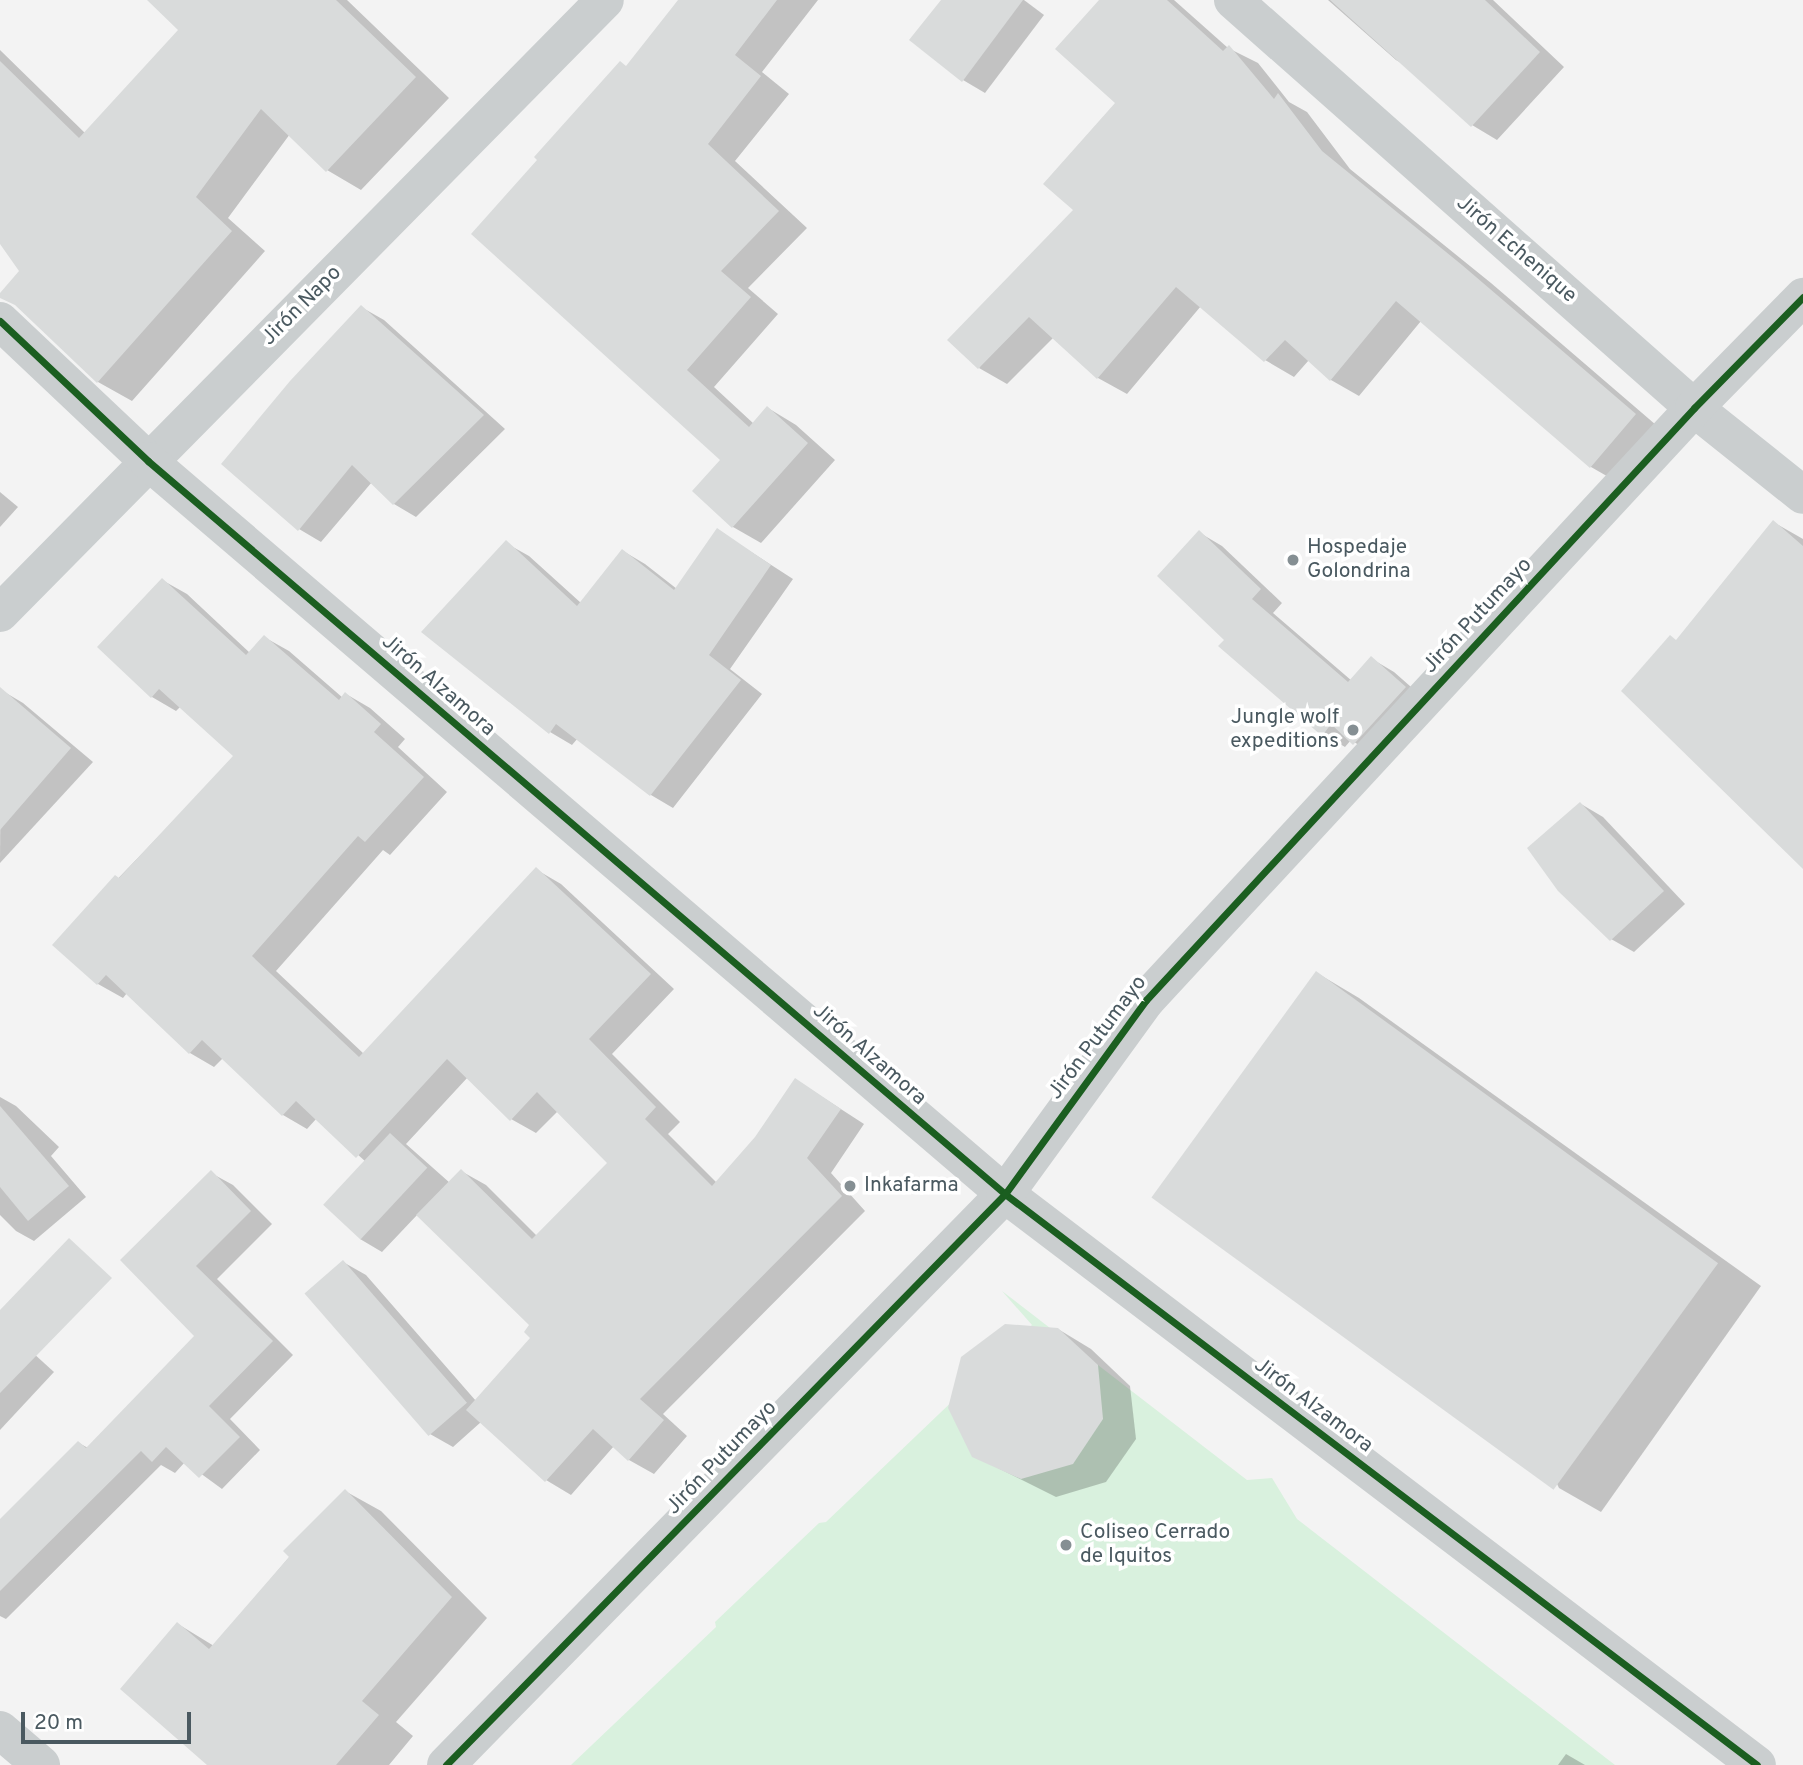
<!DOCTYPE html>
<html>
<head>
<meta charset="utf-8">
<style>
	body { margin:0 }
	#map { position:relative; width:1803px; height:1765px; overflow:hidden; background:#f3f3f3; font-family:Overpass,sans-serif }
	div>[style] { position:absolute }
	.green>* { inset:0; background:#d9f1de }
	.shadow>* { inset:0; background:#0003 }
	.building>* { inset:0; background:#d9dbdb; transform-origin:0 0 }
	.minor>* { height:38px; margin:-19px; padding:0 19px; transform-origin:19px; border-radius:19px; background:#cacecf }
	.tertiary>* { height:38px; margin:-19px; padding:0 19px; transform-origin:19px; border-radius:19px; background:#cacecf }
	.cycleway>* { height:7px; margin:-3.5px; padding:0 3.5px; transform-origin:3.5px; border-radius:3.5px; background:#1b5e20 }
	.dots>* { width:19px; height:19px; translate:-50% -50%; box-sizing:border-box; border:4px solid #fff; border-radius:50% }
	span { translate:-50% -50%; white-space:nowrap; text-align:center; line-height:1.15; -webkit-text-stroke:7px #fff; paint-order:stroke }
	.street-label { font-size:21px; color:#4a5960 }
	.poi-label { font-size:21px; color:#4a5960 }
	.left { translate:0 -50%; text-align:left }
	.right { translate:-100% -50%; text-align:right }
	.scale { position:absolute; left:21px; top:1712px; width:170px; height:32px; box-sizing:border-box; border:4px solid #4a5960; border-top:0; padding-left:9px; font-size:21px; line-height:24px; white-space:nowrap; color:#4a5960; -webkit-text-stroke:5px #fff; paint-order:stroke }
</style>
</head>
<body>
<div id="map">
	<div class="green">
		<i style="clip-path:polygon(1002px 1291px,1247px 1480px,1272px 1478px,1297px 1519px,1615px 1765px,571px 1765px,716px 1627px,715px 1622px,819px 1523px,826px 1522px,1032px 1325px)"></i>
	</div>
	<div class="shadow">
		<i style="clip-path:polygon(149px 0,347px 0,449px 98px,361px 190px,327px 170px,290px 134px,228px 218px,265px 251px,132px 401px,98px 382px,19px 306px,0 295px,22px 271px,0 241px,0 50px,86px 134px,180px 30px)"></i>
		<i style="clip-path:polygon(689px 0,818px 0,762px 72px,789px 94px,735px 161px,807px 228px,748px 288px,778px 314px,714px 387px,754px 424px,768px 408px,796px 425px,835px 460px,761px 543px,733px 527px,722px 460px,473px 234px)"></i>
		<i style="clip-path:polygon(943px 0,1024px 0,1044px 15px,985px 93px,963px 80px)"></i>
		<i style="clip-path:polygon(1101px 0,1174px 0,1228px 48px,1258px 63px,1289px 102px,1307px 112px,1350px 169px,1491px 283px,1663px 431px,1619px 483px,1591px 467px,1421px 321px,1359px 396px,1331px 380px,1309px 360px,1294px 377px,1265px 360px,1201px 306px,1127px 394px,1098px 378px,1054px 337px,1007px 384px,979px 368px,1076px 210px,1118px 103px)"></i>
		<i style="clip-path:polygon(1328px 0,1493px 0,1564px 67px,1497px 140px,1472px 125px,1412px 69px,1396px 60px)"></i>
		<i style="clip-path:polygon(361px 307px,384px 320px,505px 429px,416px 517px,394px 504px,372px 482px,321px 542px,299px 529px)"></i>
		<i style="clip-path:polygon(0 492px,18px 507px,0 527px)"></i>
		<i style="clip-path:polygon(1773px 522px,1803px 539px,1803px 862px,1677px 641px)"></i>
		<i style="clip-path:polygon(717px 530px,793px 579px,730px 669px,762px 694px,673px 808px,651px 795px,578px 738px,572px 745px,550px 732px,506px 543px,529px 556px,581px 603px,623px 551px,645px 564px,677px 589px)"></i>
		<i style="clip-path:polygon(1200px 533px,1222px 546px,1282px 603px,1273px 613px,1352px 681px,1372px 659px,1394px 672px,1427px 701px,1376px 756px,1351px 740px,1345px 747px,1323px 734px,1226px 640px)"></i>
		<i style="clip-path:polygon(evenodd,162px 580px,187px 594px,250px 653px,264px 637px,289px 651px,343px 698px,346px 694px,370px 708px,405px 739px,398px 747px,447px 792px,390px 855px,383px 850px,276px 971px,364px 1054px,537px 870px,561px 884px,674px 989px,612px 1054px,680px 1122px,668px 1134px,717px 1183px,756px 1138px,796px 1080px,864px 1124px,831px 1173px,865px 1211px,663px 1414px,687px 1436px,654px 1474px,629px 1460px,614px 1446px,571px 1495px,546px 1480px,481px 1422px,453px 1447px,430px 1434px,343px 1262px,366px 1275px,476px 1401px,533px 1338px,532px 1325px,418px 1214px,382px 1252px,360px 1239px,366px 1162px,317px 1118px,307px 1129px,283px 1115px,223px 1058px,214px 1067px,190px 1053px,127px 993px,123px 998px,98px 984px,55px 944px,236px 756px,181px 706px,176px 711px,152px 697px,162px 580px,468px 1077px,511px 1119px,536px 1133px,558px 1111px,610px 1163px,537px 1236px,486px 1185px,461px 1171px,450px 1183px,406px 1144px,468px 1077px)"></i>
		<i style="clip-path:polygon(1px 690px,23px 703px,93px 762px,0 863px)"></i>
		<i style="clip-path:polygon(1581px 804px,1603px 817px,1685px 904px,1634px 952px,1611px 939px)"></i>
		<i style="clip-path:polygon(1317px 973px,1359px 998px,1761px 1286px,1601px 1512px,1559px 1488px)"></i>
		<i style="clip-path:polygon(0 1097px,16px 1106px,59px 1147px,51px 1156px,86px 1197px,34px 1241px,16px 1231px,0 1215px)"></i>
		<i style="clip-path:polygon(211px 1173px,233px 1185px,272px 1224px,217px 1279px,293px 1355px,230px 1419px,260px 1450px,222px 1489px,185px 1462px,175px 1473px,161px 1465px,6px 1619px,0 1616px,0 1522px,79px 1443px,88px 1448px,196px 1336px,122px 1260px)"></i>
		<i style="clip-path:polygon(0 1323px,54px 1372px,0 1430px)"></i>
		<i style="clip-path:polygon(1058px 1329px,1091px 1349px,1130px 1386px,1136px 1439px,1106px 1482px,1056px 1497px,974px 1456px)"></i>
		<i style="clip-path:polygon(345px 1491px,381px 1511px,487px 1618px,396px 1722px,413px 1736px,389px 1765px,209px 1765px,178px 1624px,214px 1646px)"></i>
		<i style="clip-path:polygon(1566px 1754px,1585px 1765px,1558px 1765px)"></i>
	</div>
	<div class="building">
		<i style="clip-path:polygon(147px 0,336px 0,416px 77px,326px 172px,261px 109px,196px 197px,232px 231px,97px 383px,15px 305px,0 298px,0 293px,19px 271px,0 244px,0 61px,79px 138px,178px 30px)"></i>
		<i style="clip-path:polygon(678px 0,777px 0,735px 55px,761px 76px,708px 144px,779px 211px,721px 271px,751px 297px,687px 370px,749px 427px,767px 406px,808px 443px,732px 528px,692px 491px,720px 460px,471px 234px,537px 160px,534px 157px,620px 61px,626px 66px)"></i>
		<i style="clip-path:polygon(941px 0,1023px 0,962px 82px,909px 40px)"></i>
		<i style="clip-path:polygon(1099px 0,1167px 0,1223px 51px,1229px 45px,1274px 99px,1278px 93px,1322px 151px,1462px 265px,1636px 414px,1590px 468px,1396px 301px,1330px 381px,1285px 340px,1264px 362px,1176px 287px,1097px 379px,1029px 317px,978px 369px,947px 340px,1073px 210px,1043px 184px,1115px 103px,1055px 49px)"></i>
		<i style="clip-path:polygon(1330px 0,1485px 0,1540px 52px,1471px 127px)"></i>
		<i style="clip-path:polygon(361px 305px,484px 415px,393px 505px,352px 465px,298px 531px,221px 464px,290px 381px)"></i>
		<i style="clip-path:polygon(1773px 520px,1803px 546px,1803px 869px,1621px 691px,1670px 635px,1676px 640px)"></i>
		<i style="clip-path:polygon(717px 528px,771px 565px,709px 655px,741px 680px,650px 796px,556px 724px,549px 734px,421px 632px,506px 540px,577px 606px,622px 549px,674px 590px)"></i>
		<i style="clip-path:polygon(1199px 530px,1261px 589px,1252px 599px,1348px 682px,1371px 656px,1406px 687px,1353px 745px,1331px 724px,1322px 736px,1218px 646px,1224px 640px,1157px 576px)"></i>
		<i style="clip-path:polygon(162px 578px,246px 655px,264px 635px,339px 700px,345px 692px,381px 724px,374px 732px,424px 777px,365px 842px,358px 836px,252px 956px,359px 1057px,536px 867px,651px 974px,589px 1039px,656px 1107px,645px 1119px,712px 1186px,755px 1137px,795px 1078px,841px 1109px,807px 1158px,842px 1196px,640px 1399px,664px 1420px,628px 1461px,593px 1429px,545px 1482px,466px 1410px,530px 1338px,524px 1332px,529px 1325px,416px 1215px,461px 1169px,532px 1239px,607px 1163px,537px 1092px,510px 1121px,447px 1059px,356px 1158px,296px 1101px,282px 1116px,202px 1040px,189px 1054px,106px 975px,97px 985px,52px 945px,115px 875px,119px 878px,233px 756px,159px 689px,151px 698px,97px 647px)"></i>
		<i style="clip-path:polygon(0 687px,71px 748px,0 830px)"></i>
		<i style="clip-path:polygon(1580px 802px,1664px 891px,1610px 941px,1558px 891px,1527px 848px)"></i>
		<i style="left:1316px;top:971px;width:497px;height:280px;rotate:36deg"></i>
		<i style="clip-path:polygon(0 1106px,69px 1186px,28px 1221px,0 1187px)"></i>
		<i style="left:390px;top:1133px;width:51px;height:98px;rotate:43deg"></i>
		<i style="clip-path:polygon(211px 1170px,251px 1211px,196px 1266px,273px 1341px,209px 1406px,240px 1437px,199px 1478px,166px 1447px,152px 1462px,141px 1451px,0 1591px,0 1519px,78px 1441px,86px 1448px,194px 1336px,120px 1260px)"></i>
		<i style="clip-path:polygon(69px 1238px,112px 1278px,0 1393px,0 1310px)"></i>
		<i style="left:343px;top:1260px;width:189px;height:51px;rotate:49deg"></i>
		<i style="clip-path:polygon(1005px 1324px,1058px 1328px,1098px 1365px,1103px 1419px,1073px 1464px,1021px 1479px,972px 1457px,948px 1408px,961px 1357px)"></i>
		<i style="clip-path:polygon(345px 1489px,452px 1597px,362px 1701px,379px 1715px,336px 1765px,207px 1765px,120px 1689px,177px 1622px,209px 1649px,289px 1557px,283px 1551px)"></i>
	</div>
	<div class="minor">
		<i style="left:1233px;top:0;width:616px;rotate:41.51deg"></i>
		<i style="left:1694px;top:408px;width:139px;rotate:38.6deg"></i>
		<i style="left:0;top:613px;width:861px;rotate:-45.38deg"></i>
		<i style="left:0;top:1730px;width:54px;rotate:40.5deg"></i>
	</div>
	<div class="tertiary">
		<i style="left:0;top:321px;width:204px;rotate:43.4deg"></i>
		<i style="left:148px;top:461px;width:1128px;rotate:40.54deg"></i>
		<i style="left:1005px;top:1194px;width:944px;rotate:37.21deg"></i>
		<i style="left:446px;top:1765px;width:799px;rotate:-45.61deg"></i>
		<i style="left:1005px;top:1194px;width:240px;rotate:-54deg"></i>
		<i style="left:1146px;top:1000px;width:807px;rotate:-47.21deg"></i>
		<i style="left:1694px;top:408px;width:156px;rotate:-45.5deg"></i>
	</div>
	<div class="cycleway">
		<i style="left:0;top:321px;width:204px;rotate:43.4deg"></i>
		<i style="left:148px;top:461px;width:1128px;rotate:40.54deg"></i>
		<i style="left:1005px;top:1194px;width:944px;rotate:37.21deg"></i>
		<i style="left:446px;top:1765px;width:799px;rotate:-45.61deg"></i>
		<i style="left:1005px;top:1194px;width:240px;rotate:-54deg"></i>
		<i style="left:1146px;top:1000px;width:807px;rotate:-47.21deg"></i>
		<i style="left:1694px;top:408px;width:156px;rotate:-45.5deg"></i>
	</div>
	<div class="dots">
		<i style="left:1293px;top:560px;background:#858f93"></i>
		<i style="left:1353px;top:730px;background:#858f93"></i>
		<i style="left:850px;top:1186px;background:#858f93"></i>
		<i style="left:1066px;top:1545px;background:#858f93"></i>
	</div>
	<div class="street-label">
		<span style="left:1516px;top:250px;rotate:41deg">Jirón Echenique</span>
		<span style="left:302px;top:306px;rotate:-45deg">Jirón Napo</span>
		<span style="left:1478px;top:616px;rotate:-47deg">Jirón Putumayo</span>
		<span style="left:438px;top:686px;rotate:41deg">Jirón Alzamora</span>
		<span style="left:1098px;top:1038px;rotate:-53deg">Jirón Putumayo</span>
		<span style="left:869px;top:1055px;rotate:41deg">Jirón Alzamora</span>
		<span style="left:1313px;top:1406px;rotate:37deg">Jirón Alzamora</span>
		<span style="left:722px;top:1458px;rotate:-46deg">Jirón Putumayo</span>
	</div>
	<div class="poi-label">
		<span class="left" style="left:1307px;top:560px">Hospedaje<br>Golondrina</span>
		<span class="right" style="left:1339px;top:730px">Jungle wolf<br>expeditions</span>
		<span class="left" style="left:864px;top:1186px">Inkafarma</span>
		<span class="left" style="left:1080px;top:1545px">Coliseo Cerrado<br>de Iquitos</span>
	</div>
	<div class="scale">20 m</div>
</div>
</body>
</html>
